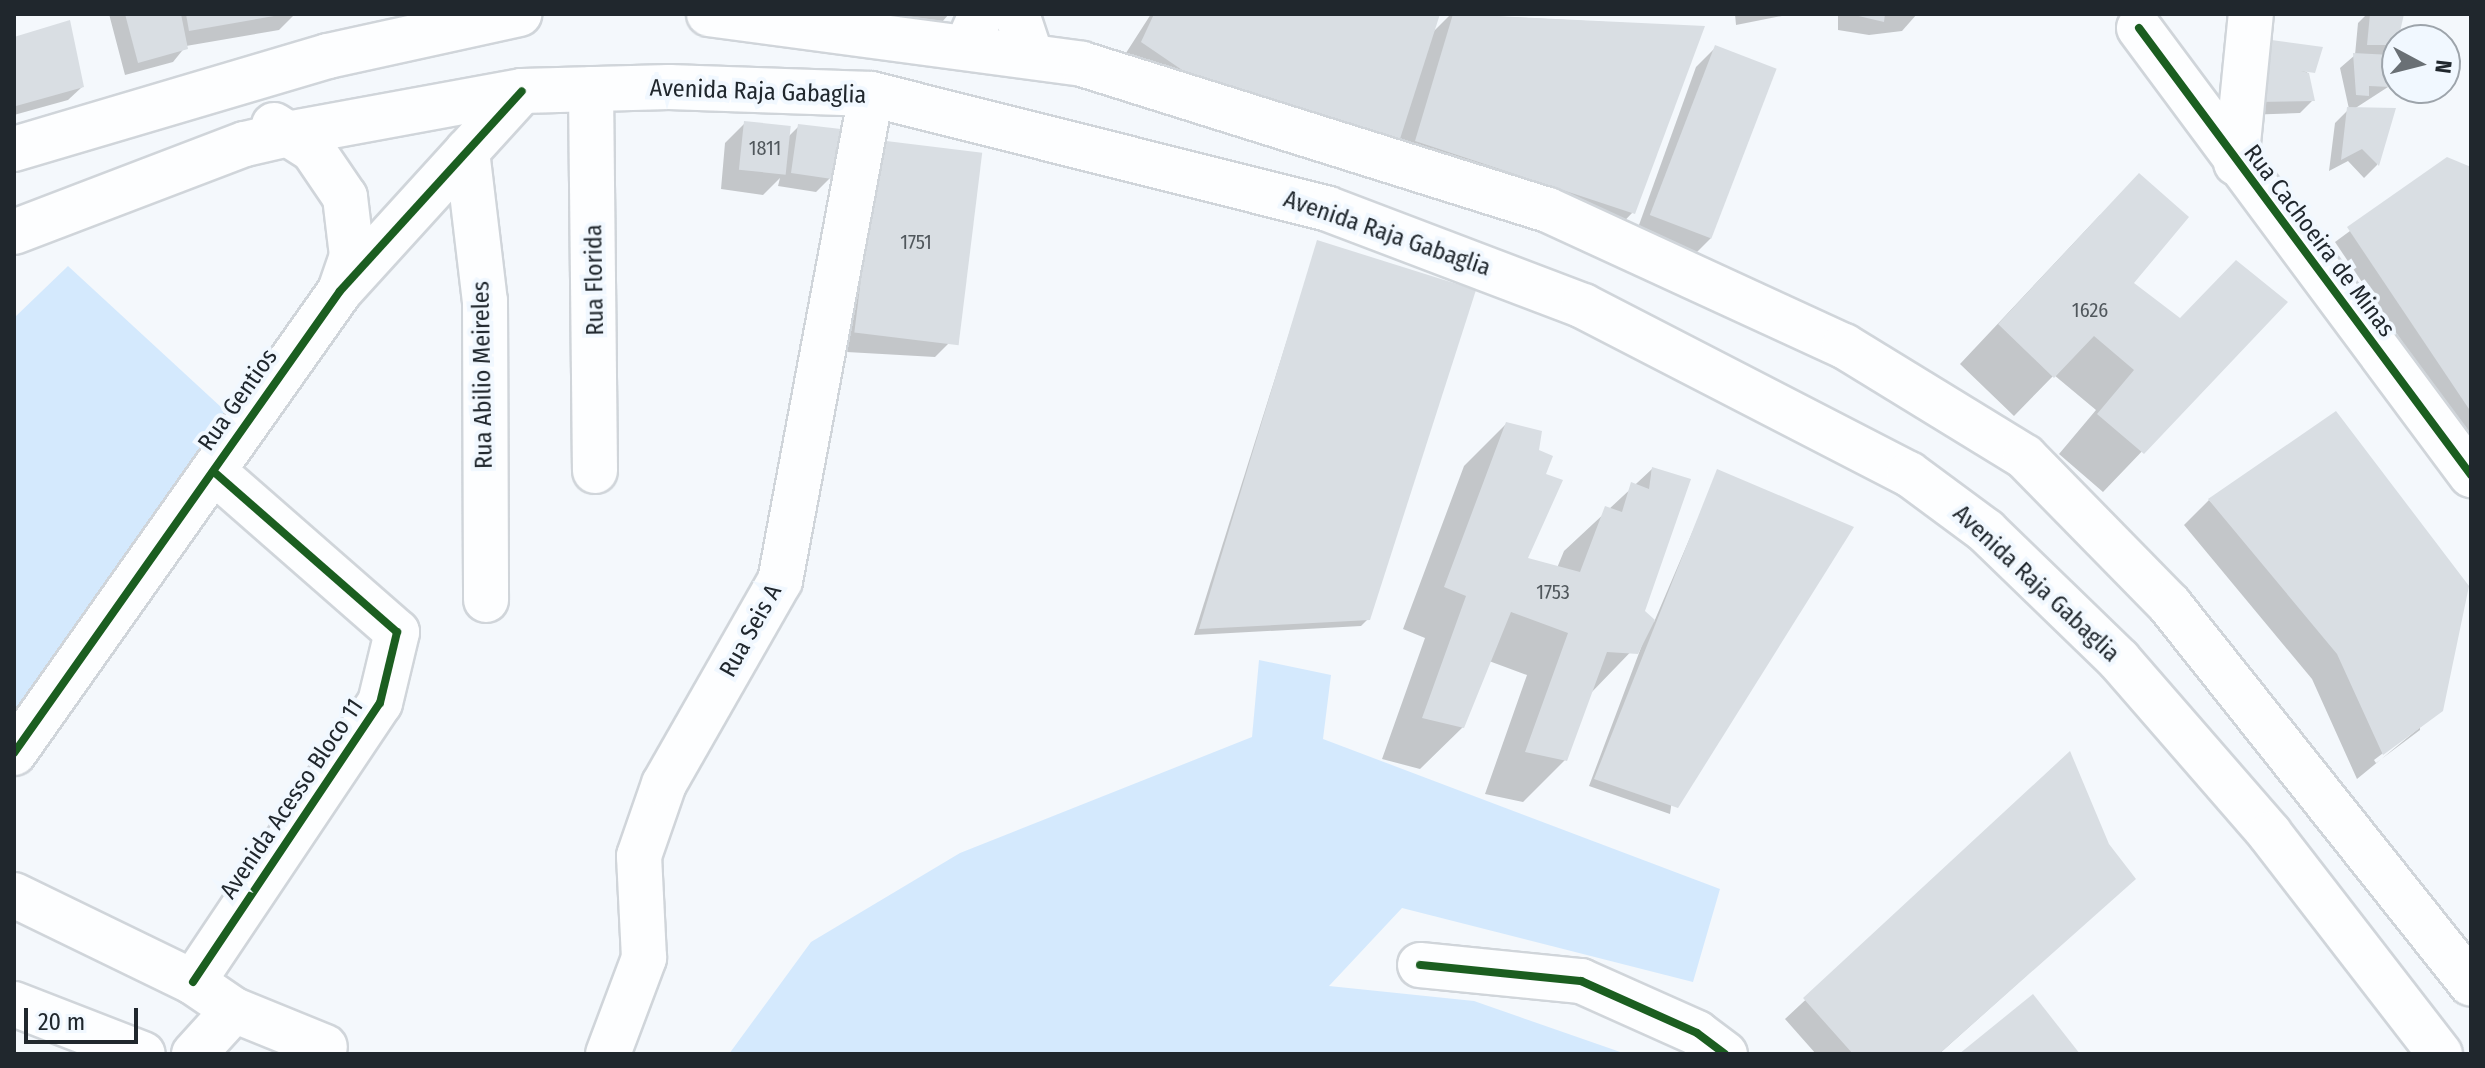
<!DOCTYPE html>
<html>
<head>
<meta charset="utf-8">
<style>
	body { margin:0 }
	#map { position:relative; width:2485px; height:1068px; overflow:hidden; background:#f4f8fc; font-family:"Fira Sans Condensed",sans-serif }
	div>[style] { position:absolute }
	.green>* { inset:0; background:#d4e9fd }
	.shadow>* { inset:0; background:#0003 }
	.building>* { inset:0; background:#d9dee3; transform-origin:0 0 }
	.roads { filter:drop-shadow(2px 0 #d0d5da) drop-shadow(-2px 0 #d0d5da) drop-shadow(0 2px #d0d5da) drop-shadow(0 -2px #d0d5da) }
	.minor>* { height:44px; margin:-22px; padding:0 22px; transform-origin:22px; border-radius:22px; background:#fdfeff }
	.major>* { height:44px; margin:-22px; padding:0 22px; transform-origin:22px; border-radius:22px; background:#fdfeff }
	.cycleway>* { height:8px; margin:-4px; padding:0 4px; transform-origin:4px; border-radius:4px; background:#1b5e20 }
	span { translate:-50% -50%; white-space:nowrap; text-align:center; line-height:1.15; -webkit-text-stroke:8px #f1f8ff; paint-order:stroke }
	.number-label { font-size:20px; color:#50575c }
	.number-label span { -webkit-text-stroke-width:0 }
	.street-label { font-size:24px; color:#20272d }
	.frame { position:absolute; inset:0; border:16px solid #20272d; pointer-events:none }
	.north { position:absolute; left:2381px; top:24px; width:80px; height:80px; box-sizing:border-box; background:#f1f8ff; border:2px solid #9da4ab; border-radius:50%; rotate:97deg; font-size:22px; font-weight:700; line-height:32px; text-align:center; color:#20272d }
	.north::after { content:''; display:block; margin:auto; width:28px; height:36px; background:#6a7075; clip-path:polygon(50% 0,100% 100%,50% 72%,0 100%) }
	.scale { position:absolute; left:24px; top:1008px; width:114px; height:36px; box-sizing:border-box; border:4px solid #20272d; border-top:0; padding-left:10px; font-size:24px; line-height:28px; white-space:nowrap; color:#20272d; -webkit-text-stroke:6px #f1f8ff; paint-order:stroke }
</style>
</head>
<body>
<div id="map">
	<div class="green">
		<i style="clip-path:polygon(68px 266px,247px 431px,14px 730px,14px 318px)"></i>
		<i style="clip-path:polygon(1259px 660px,1331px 675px,1323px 739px,1720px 889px,1693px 982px,1402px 908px,1329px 986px,1474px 1001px,1626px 1054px,729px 1054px,811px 942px,960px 853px,1252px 737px)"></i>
	</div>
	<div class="shadow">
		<i style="clip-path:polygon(109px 14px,295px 14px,279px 30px,186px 46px,173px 62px,125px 75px)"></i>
		<i style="clip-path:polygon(815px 14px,949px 14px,927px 39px)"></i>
		<i style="clip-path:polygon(1151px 14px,1438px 14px,1432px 33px,1451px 14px,1702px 27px,1633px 212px,1608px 238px,1117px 67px)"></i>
		<i style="clip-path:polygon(1735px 14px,1792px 14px,1736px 25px)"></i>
		<i style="clip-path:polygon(1838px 14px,1917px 14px,1902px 31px,1869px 35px,1838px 30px)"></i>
		<i style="clip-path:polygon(2367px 14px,2395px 14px,2397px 44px,2385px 57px,2388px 87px,2354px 109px,2393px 110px,2377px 165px,2364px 178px,2348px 161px,2329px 171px,2335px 123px,2349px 109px,2340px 68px,2355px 55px,2358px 23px)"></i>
		<i style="clip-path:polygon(69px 23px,82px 87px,68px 100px,14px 115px,14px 40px)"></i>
		<i style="clip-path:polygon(1716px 47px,1711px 238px,1691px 258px,1635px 236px,1696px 67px)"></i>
		<i style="clip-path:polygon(2252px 54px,2307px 72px,2313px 100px,2300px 113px,2244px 115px)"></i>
		<i style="clip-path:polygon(745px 123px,787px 138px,799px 126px,853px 152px,833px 156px,830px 178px,816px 192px,778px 186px,780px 178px,763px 195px,721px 189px,725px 143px)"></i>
		<i style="clip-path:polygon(2448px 159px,2471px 168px,2471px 444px,2335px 242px)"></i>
		<i style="clip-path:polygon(859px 162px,955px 337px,935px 357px,829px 351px)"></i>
		<i style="clip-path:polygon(2100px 215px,2131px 283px,2180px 320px,2285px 302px,2103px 492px,2059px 454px,2096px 410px,2054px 375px,2014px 416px,1960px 364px)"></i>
		<i style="clip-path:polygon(1318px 242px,1368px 619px,1361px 626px,1194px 635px)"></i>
		<i style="clip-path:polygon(1506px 424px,1525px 560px,1557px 568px,1564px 551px,1652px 469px,1643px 611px,1654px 622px,1718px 472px,1670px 814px,1589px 786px,1645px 637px,1589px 695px,1565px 760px,1523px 802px,1485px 794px,1527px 675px,1489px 661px,1463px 727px,1420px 769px,1382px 759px,1425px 638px,1403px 629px,1464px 466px)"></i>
		<i style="clip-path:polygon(evenodd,2209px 500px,2441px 710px,2357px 779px,2312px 679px,2184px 525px,2209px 500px,2420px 725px,2420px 730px,2376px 763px,2374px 760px,2420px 725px)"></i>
		<i style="clip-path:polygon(2069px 754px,2107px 845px,2134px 879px,1939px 1054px,1816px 1054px,1785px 1019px)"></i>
	</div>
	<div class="building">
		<i style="clip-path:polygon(125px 14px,181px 14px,188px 49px,138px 63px)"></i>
		<i style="clip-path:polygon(186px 14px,274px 14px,274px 16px,189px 31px)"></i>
		<i style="clip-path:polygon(1154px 14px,1440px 14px,1399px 142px,1188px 74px,1141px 42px)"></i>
		<i style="clip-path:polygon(1453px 14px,1705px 26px,1635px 214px,1415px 141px)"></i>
		<i style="clip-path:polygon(1850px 14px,1885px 14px,1884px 22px)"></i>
		<i style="clip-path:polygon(2370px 14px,2404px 14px,2397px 45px,2367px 45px)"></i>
		<i style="clip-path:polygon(70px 20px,84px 87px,16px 106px,14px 37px)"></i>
		<i style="clip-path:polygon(2264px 39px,2323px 47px,2315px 73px,2301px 71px,2309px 73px,2315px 101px,2256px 102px)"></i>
		<i style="left:1715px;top:45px;width:66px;height:182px;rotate:21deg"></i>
		<i style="clip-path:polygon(2353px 53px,2392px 55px,2390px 87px,2369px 86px,2369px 96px,2356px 95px)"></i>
		<i style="clip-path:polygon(2347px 107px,2396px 108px,2379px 166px,2362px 149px,2341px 160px)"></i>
		<i style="left:744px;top:121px;width:47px;height:49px;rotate:6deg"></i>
		<i style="clip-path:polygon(798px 124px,858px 131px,855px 153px,836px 149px,832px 179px,791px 173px)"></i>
		<i style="left:878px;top:140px;width:105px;height:194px;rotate:7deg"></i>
		<i style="clip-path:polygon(2447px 157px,2471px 167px,2471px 412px,2347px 227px)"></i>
		<i style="clip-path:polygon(2139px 173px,2189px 217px,2134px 283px,2180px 318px,2236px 260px,2288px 302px,2144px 454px,2097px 414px,2134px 370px,2094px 336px,2054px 378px,1998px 324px)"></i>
		<i style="clip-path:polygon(1317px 240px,1476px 290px,1370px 620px,1199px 629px)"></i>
		<i style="clip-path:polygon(2336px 411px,2469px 586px,2443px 711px,2383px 755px,2337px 654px,2208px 499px)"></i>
		<i style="clip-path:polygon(1506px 422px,1542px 431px,1539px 450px,1553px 456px,1546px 474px,1563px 480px,1528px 558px,1580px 572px,1605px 506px,1622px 512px,1631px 482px,1649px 489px,1652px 467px,1691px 479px,1645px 611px,1655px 620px,1638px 654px,1607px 652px,1567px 761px,1525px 752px,1568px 633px,1511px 612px,1464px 728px,1422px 718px,1466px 596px,1444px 587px)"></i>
		<i style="clip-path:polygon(1717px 469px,1854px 527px,1678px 808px,1594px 779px)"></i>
		<i style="clip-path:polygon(2070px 751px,2109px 844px,2136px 879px,1939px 1054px,1853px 1054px,1803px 998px)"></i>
		<i style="clip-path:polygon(2033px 994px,2080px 1054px,1959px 1054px)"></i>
	</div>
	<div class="roads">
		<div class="minor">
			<i style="left:1017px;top:14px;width:44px;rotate:71.6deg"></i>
			<i style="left:2139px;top:28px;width:557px;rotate:53.4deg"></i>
			<i style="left:967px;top:46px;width:35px;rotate:-66deg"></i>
			<i style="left:591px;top:89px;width:382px;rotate:89.4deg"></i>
			<i style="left:467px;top:151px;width:151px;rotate:83.2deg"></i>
			<i style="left:485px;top:301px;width:299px;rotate:89.8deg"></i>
			<i style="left:2236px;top:163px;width:150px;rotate:-84.3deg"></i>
			<i style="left:14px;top:753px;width:565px;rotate:-54.79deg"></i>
			<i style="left:340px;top:291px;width:270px;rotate:-47.7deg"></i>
			<i style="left:14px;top:895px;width:199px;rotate:25.9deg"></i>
			<i style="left:193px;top:982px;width:50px;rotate:34.3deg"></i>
			<i style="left:234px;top:1010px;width:98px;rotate:22.1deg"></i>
			<i style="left:1420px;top:965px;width:162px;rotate:5.7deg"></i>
			<i style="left:1581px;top:981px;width:127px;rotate:24.1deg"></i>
			<i style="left:1697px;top:1033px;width:35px;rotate:37deg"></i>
			<i style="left:193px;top:982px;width:336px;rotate:-56.2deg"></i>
			<i style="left:380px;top:703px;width:73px;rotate:-76.5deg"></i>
			<i style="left:397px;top:632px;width:244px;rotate:-138.8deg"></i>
			<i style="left:14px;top:1004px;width:138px;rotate:21.2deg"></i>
			<i style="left:194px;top:1054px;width:59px;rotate:-47.7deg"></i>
			<i style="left:608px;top:1054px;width:103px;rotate:-69.4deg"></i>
			<i style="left:644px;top:958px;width:102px;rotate:-92.8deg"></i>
			<i style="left:639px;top:856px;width:76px;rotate:-70.9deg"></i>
			<i style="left:664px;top:784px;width:234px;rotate:-60.3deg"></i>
			<i style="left:780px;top:581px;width:495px;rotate:-79.4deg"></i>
		</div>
		<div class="major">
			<i style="left:709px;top:14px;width:376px;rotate:7.6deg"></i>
			<i style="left:1082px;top:64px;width:488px;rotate:17.4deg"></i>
			<i style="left:1548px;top:210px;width:326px;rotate:24.7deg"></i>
			<i style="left:1844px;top:346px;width:212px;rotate:31.5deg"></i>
			<i style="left:2025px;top:457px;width:206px;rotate:45.6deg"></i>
			<i style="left:2169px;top:604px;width:485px;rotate:51.5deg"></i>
			<i style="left:274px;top:125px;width:46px;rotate:32.7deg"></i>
			<i style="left:313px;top:150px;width:57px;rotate:55.8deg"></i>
			<i style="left:345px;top:197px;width:59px;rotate:83.2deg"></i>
			<i style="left:352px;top:256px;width:37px;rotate:109deg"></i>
			<i style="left:14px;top:149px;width:327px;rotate:-16.5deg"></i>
			<i style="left:328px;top:56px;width:196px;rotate:-12.4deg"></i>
			<i style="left:14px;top:232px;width:247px;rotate:-20.9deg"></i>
			<i style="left:245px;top:144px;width:49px;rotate:-12.9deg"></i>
			<i style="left:293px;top:133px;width:233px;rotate:-10.4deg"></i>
			<i style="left:522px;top:91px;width:147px;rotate:-1.6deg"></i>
			<i style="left:669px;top:87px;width:202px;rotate:2deg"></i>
			<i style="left:871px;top:94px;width:471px;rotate:14.1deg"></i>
			<i style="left:1328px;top:209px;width:273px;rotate:20.8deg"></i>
			<i style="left:1583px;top:306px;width:367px;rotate:27.3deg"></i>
			<i style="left:1909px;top:474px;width:96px;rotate:36.5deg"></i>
			<i style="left:1986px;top:531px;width:185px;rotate:44.1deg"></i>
			<i style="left:2119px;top:660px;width:230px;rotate:49deg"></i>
			<i style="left:2270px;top:834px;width:278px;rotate:52.3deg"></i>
		</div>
	</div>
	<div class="cycleway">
		<i style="left:2139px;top:28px;width:557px;rotate:53.4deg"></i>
		<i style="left:14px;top:753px;width:565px;rotate:-54.79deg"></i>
		<i style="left:340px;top:291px;width:270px;rotate:-47.7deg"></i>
		<i style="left:1420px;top:965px;width:162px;rotate:5.7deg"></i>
		<i style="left:1581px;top:981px;width:127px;rotate:24.1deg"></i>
		<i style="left:1697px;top:1033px;width:35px;rotate:37deg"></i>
		<i style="left:193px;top:982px;width:336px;rotate:-56.2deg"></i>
		<i style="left:380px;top:703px;width:73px;rotate:-76.5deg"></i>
		<i style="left:397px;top:632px;width:244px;rotate:-138.8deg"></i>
	</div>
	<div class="number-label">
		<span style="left:765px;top:148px">1811</span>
		<span style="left:916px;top:242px">1751</span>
		<span style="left:2090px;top:310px">1626</span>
		<span style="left:1553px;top:592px">1753</span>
	</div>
	<div class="street-label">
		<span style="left:758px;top:92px;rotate:2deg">Avenida Raja Gabaglia</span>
		<span style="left:1387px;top:234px;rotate:19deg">Avenida Raja Gabaglia</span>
		<span style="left:2319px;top:241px;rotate:53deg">Rua Cachoeira de Minas</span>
		<span style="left:595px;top:280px;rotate:-91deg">Rua Florida</span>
		<span style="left:483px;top:375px;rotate:-91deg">Rua Abilio Meireles</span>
		<span style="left:238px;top:400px;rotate:-55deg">Rua Gentios</span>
		<span style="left:2036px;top:584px;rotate:43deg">Avenida Raja Gabaglia</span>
		<span style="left:751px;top:631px;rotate:-61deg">Rua Seis A</span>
		<span style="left:292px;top:799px;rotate:-56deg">Avenida Acesso Bloco 11</span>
	</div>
	<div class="frame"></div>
	<div class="north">N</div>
	<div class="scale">20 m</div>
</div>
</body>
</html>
